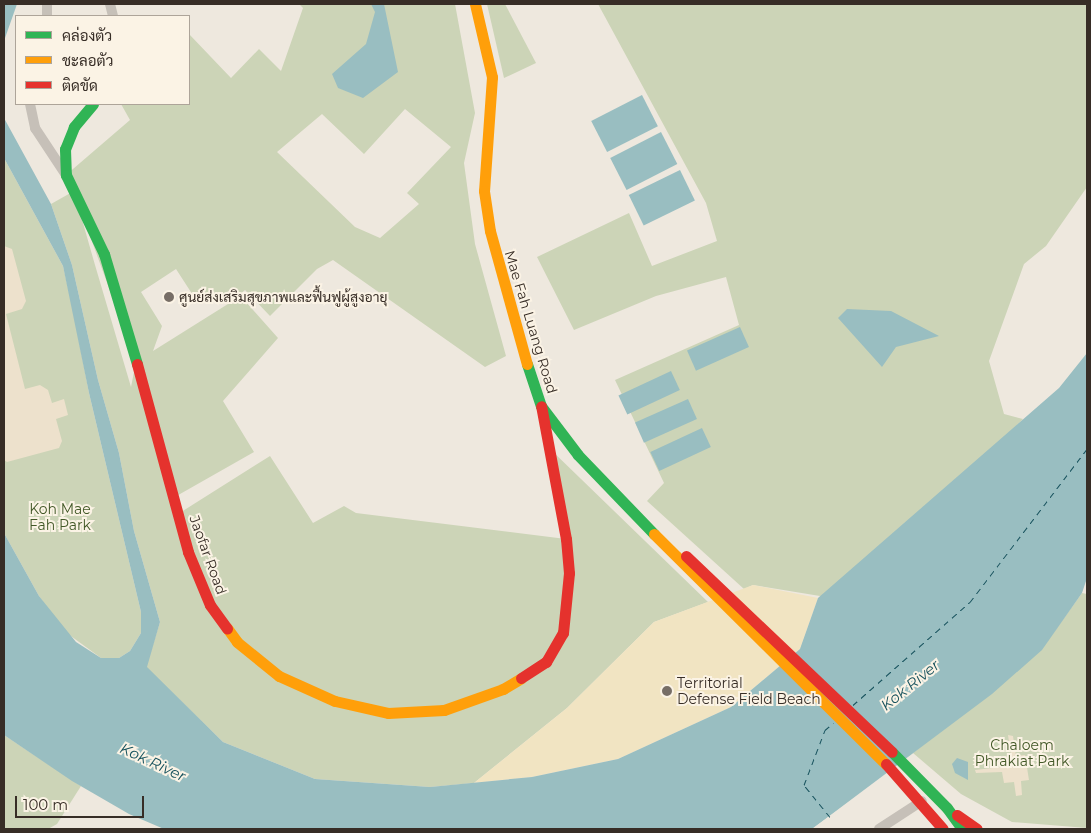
<!DOCTYPE html>
<html>
<head>
<meta charset="utf-8">
<style>
	body { margin:0 }
	#map { position:relative; width:1091px; height:833px; overflow:hidden; background:#eee8de; font-family:Montserrat,Sarabun,sans-serif }
	div>[style] { position:absolute }
	.green>* { inset:0; background:#ccd4b7 }
	.sand>* { inset:0; background:#f1e4c2 }
	.plaza>* { inset:0; background:#ede1cc }
	.water>* { inset:0; background:#99bec1; transform-origin:0 0 }
	.pier>* { inset:0; background:#eee8de }
	.ferry>* { height:1px; margin-top:-0.5px; transform-origin:0; background:repeating-linear-gradient(90deg,#17525d 0 6px,transparent 0 11px) }
	.street>* { height:10px; margin:-5px; padding:0 5px; transform-origin:5px; border-radius:5px; background:#c6c0b8 }
	.fast>* { height:11px; margin:-5.5px; padding:0 5.5px; transform-origin:5.5px; border-radius:5.5px; background:#30b455 }
	.slow>* { height:11px; margin:-5.5px; padding:0 5.5px; transform-origin:5.5px; border-radius:5.5px; background:#ff9f0a }
	.jam>* { height:11px; margin:-5.5px; padding:0 5.5px; transform-origin:5.5px; border-radius:5.5px; background:#e5322d }
	.dots>* { width:14px; height:14px; translate:-50% -50%; box-sizing:border-box; border:2px solid #fbf3e5; border-radius:50% }
	span { translate:-50% -50%; white-space:nowrap; text-align:center; line-height:1.15; -webkit-text-stroke:4px #fbf3e5; paint-order:stroke }
	.poi-label { font-size:14px; color:#372d26 }
	.left { translate:0 -50%; text-align:left }
	.street-label { font-size:14px; color:#372d26 }
	.park-label { font-size:14px; color:#425827 }
	.water-label { font-size:15px; color:#17525d; font-style:italic }
	.frame { position:absolute; inset:0; border:5px solid #372d26; pointer-events:none }
	.legend { position:absolute; left:15px; top:15px; width:175px; height:90px; box-sizing:border-box; background:#fbf3e5; border:1px solid #ada499; margin:0; padding:6px 9px; list-style:none; font-size:15px; color:#372d26 }
	.legend li { display:flex; align-items:center; gap:10px; height:25px }
	.legend b { width:25px; border:1px solid #ada499 }
	.scale { position:absolute; left:15px; top:796px; width:129px; height:22px; box-sizing:border-box; border:2px solid #372d26; border-top:0; padding-left:6px; font-size:15px; line-height:18px; white-space:nowrap; color:#372d26; -webkit-text-stroke:4px #fbf3e5; paint-order:stroke }
</style>
</head>
<body>
<div id="map">
	<div class="green">
		<i style="clip-path:polygon(evenodd,299px 4px,455px 4px,475px 113px,464px 163px,475px 244px,506px 356px,485px 367px,333px 260px,317px 269px,270px 316px,245px 290px,229px 304px,245px 301px,278px 338px,223px 401px,254px 452px,173px 498px,178px 514px,270px 456px,313px 523px,344px 506px,356px 513px,566px 539px,548px 447px,708px 602px,654px 622px,567px 708px,474px 783px,430px 787px,315px 779px,223px 742px,146px 667px,160px 622px,134px 531px,119px 453px,98px 380px,72px 265px,51px 204px,74px 191px,66px 175px,130px 120px,121px 104px,189px 104px,189px 34px,231px 78px,259px 49px,281px 71px,303px 8px,299px 4px,405px 109px,451px 147px,407px 193px,419px 204px,380px 238px,355px 227px,277px 152px,322px 114px,364px 154px,405px 109px,299px 4px,75px 195px,136px 362px,131px 387px,95px 265px,75px 195px,299px 4px,176px 269px,198px 303px,208px 297px,228px 304px,153px 351px,162px 326px,141px 292px,176px 269px)"></i>
		<i style="clip-path:polygon(487px 4px,505px 4px,536px 63px,504px 78px)"></i>
		<i style="clip-path:polygon(598px 4px,1087px 4px,1087px 187px,1046px 246px,1024px 264px,989px 361px,1004px 414px,1023px 419px,800px 649px,820px 596px,753px 585px,744px 589px,647px 501px,664px 483px,615px 380px,739px 325px,726px 277px,656px 296px,574px 330px,537px 257px,629px 213px,652px 266px,717px 241px,706px 203px)"></i>
		<i style="clip-path:polygon(4px 158px,63px 266px,73px 310px,89px 393px,141px 612px,141px 633px,130px 651px,119px 658px,101px 658px,64px 631px,39px 596px,4px 533px)"></i>
		<i style="clip-path:polygon(1082px 593px,1087px 594px,1087px 828px,1012px 822px,961px 794px,913px 753px,1041px 650px)"></i>
		<i style="clip-path:polygon(4px 735px,81px 786px,57px 824px,48px 829px,4px 829px)"></i>
	</div>
	<div class="sand">
		<i style="clip-path:polygon(753px 585px,818px 598px,800px 649px,731px 707px,618px 759px,532px 777px,474px 783px,567px 708px,654px 622px)"></i>
	</div>
	<div class="plaza">
		<i style="clip-path:polygon(4px 246px,12px 249px,26px 301px,22px 309px,6px 314px,25px 389px,40px 385px,48px 390px,52px 403px,64px 399px,68px 415px,56px 419px,62px 441px,59px 448px,7px 462px,4px 460px)"></i>
		<i style="clip-path:polygon(1008px 735px,1013px 736px,1016px 756px,1025px 755px,1029px 780px,1021px 781px,1022px 795px,1016px 796px,1014px 782px,1004px 783px,1002px 772px,976px 773px,975px 770px,1001px 767px,1000px 757px,1011px 756px)"></i>
	</div>
	<div class="water">
		<i style="clip-path:polygon(4px 4px,17px 4px,4px 41px)"></i>
		<i style="clip-path:polygon(371px 4px,384px 4px,398px 72px,363px 98px,338px 88px,332px 74px,366px 44px,375px 12px)"></i>
		<i style="left:642px;top:95px;width:35px;height:57px;rotate:63deg"></i>
		<i style="clip-path:polygon(4px 118px,51px 204px,72px 265px,98px 380px,119px 453px,134px 531px,160px 622px,147px 667px,223px 742px,315px 779px,430px 787px,532px 777px,618px 759px,731px 707px,800px 649px,818px 598px,1059px 388px,1087px 353px,1087px 578px,1082px 593px,1042px 650px,992px 694px,812px 829px,164px 829px,129px 814px,72px 781px,4px 735px,4px 533px,39px 596px,76px 642px,101px 658px,119px 658px,130px 651px,141px 633px,141px 612px,89px 393px,63px 266px,4px 158px)"></i>
		<i style="left:661px;top:132px;width:36px;height:57px;rotate:63deg"></i>
		<i style="left:680px;top:170px;width:34px;height:57px;rotate:64deg"></i>
		<i style="clip-path:polygon(847px 309px,891px 311px,939px 336px,896px 347px,882px 367px,838px 318px)"></i>
		<i style="left:740px;top:327px;width:22px;height:58px;rotate:66deg"></i>
		<i style="left:671px;top:371px;width:21px;height:58px;rotate:65deg"></i>
		<i style="left:688px;top:399px;width:22px;height:58px;rotate:66deg"></i>
		<i style="left:702px;top:428px;width:21px;height:57px;rotate:65deg"></i>
		<i style="clip-path:polygon(957px 758px,968px 762px,968px 780px,955px 773px,952px 764px)"></i>
	</div>
	<div class="pier">
		<i style="clip-path:polygon(885px 776px,864px 796px,817px 829px,812px 829px)"></i>
	</div>
	<div class="ferry">
		<i style="left:853px;top:705px;width:156px;rotate:-41.4deg"></i>
		<i style="left:970px;top:602px;width:193px;rotate:-52.6deg"></i>
		<i style="left:830px;top:817px;width:41px;rotate:-129.1deg"></i>
		<i style="left:804px;top:785px;width:59px;rotate:-69.1deg"></i>
		<i style="left:825px;top:730px;width:11px;rotate:-41deg"></i>
	</div>
	<div class="street">
		<i style="left:110px;top:4px;width:12px;rotate:76deg"></i>
		<i style="left:47px;top:16px;width:12px;rotate:-90deg"></i>
		<i style="left:30px;top:104px;width:25px;rotate:78deg"></i>
		<i style="left:35px;top:128px;width:56px;rotate:56.6deg"></i>
		<i style="left:879px;top:829px;width:51px;rotate:-33.1deg"></i>
	</div>
	<div class="fast">
		<i style="left:93px;top:104px;width:30px;rotate:130deg"></i>
		<i style="left:74px;top:127px;width:24px;rotate:112deg"></i>
		<i style="left:65px;top:149px;width:26px;rotate:88deg"></i>
		<i style="left:66px;top:175px;width:88px;rotate:64.3deg"></i>
		<i style="left:104px;top:254px;width:115px;rotate:73.3deg"></i>
		<i style="left:527px;top:364px;width:44px;rotate:71.6deg"></i>
		<i style="left:541px;top:406px;width:61px;rotate:52.9deg"></i>
		<i style="left:578px;top:455px;width:110px;rotate:46.1deg"></i>
		<i style="left:892px;top:752px;width:78px;rotate:45.5deg"></i>
		<i style="left:947px;top:808px;width:26px;rotate:54deg"></i>
	</div>
	<div class="slow">
		<i style="left:475px;top:4px;width:75px;rotate:76.9deg"></i>
		<i style="left:492px;top:77px;width:114px;rotate:94deg"></i>
		<i style="left:484px;top:191px;width:40px;rotate:81.5deg"></i>
		<i style="left:490px;top:231px;width:138px;rotate:74.5deg"></i>
		<i style="left:654px;top:534px;width:327px;rotate:44.8deg"></i>
		<i style="left:227px;top:628px;width:17px;rotate:54deg"></i>
		<i style="left:237px;top:642px;width:54px;rotate:39deg"></i>
		<i style="left:279px;top:676px;width:61px;rotate:24.1deg"></i>
		<i style="left:335px;top:701px;width:54px;rotate:12.8deg"></i>
		<i style="left:388px;top:713px;width:56px;rotate:-3.1deg"></i>
		<i style="left:444px;top:710px;width:63px;rotate:-19.6deg"></i>
		<i style="left:503px;top:689px;width:21px;rotate:-31deg"></i>
	</div>
	<div class="jam">
		<i style="left:137px;top:364px;width:195px;rotate:74.8deg"></i>
		<i style="left:188px;top:552px;width:57px;rotate:67.5deg"></i>
		<i style="left:210px;top:605px;width:29px;rotate:54deg"></i>
		<i style="left:686px;top:556px;width:284px;rotate:43.6deg"></i>
		<i style="left:521px;top:678px;width:30px;rotate:-33deg"></i>
		<i style="left:546px;top:662px;width:34px;rotate:-60deg"></i>
		<i style="left:563px;top:633px;width:60px;rotate:-84.3deg"></i>
		<i style="left:569px;top:573px;width:34px;rotate:-95deg"></i>
		<i style="left:566px;top:539px;width:135px;rotate:-100.6deg"></i>
		<i style="left:886px;top:764px;width:86px;rotate:48.8deg"></i>
		<i style="left:957px;top:815px;width:24px;rotate:35deg"></i>
	</div>
	<div class="dots">
		<i style="left:169px;top:297px;background:#776e66"></i>
		<i style="left:667px;top:691px;background:#776e66"></i>
	</div>
	<div class="poi-label">
		<span class="left" style="left:179px;top:297px">ศูนย์ส่งเสริมสุขภาพและฟื้นฟูผู้สูงอายุ</span>
		<span class="left" style="left:677px;top:691px">Territorial<br>Defense Field Beach</span>
	</div>
	<div class="street-label">
		<span style="left:531px;top:322px;rotate:73deg">Mae Fah Luang Road</span>
		<span style="left:208px;top:555px;rotate:70deg">Jaofar Road</span>
	</div>
	<div class="park-label">
		<span style="left:60px;top:517px">Koh Mae<br>Fah Park</span>
		<span style="left:1022px;top:753px">Chaloem<br>Phrakiat Park</span>
	</div>
	<div class="water-label">
		<span style="left:910px;top:685px;rotate:-39deg">Kok River</span>
		<span style="left:153px;top:762px;rotate:25deg">Kok River</span>
	</div>
	<div class="frame"></div>
	<ul class="legend">
	<li><b style="height:6px;background:#30b455"></b>คล่องตัว</li>
	<li><b style="height:6px;background:#ff9f0a"></b>ชะลอตัว</li>
	<li><b style="height:6px;background:#e5322d"></b>ติดขัด</li>
	</ul>
	<div class="scale">100 m</div>
</div>
</body>
</html>
